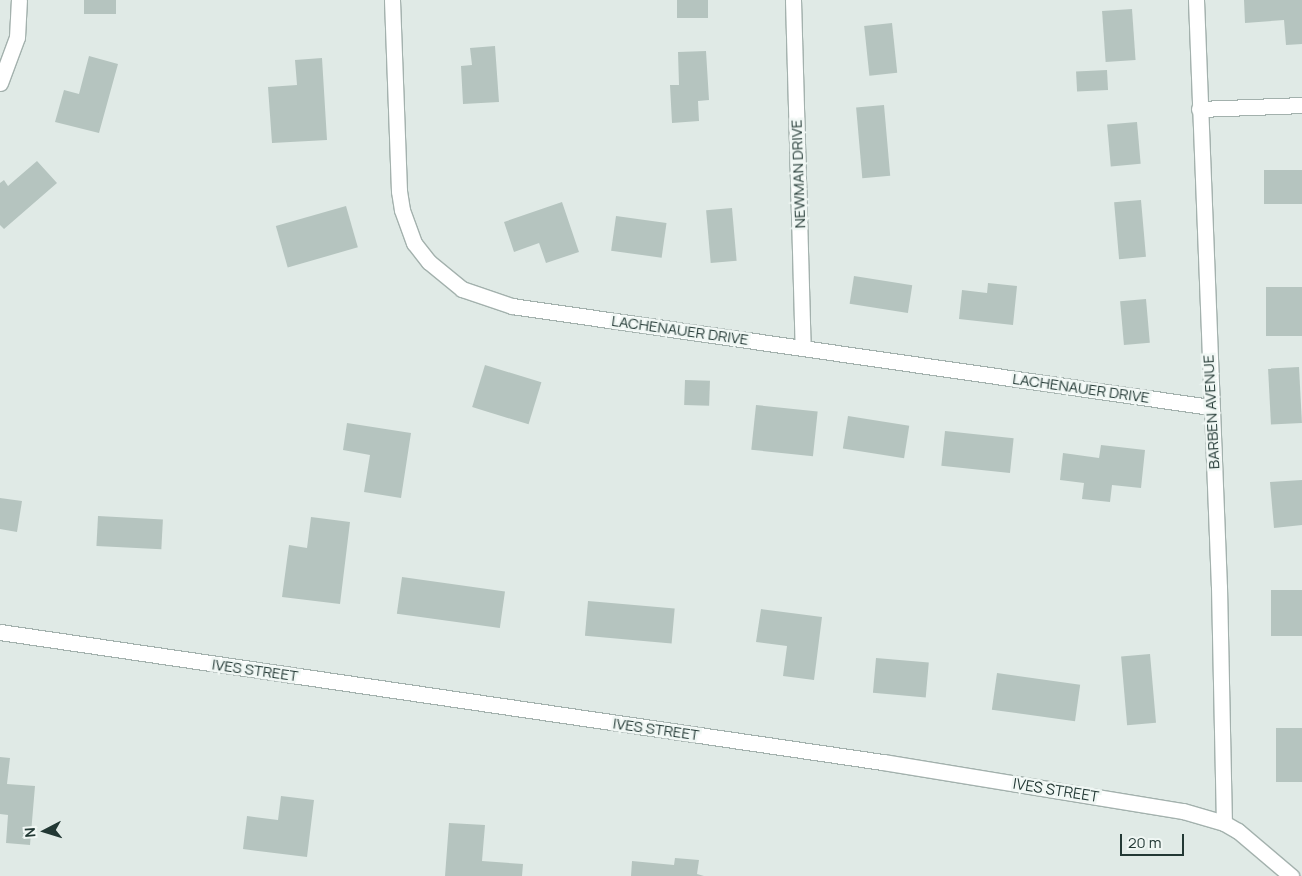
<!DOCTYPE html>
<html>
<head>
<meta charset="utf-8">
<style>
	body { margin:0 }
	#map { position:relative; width:1302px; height:876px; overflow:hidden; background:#e0eae6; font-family:Manrope,sans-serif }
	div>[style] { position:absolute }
	.building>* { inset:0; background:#b5c4bf; transform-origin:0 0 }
	.roads { filter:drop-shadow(1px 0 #a3b1ad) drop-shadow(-1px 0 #a3b1ad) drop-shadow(0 1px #a3b1ad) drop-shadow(0 -1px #a3b1ad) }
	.street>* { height:15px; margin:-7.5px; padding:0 7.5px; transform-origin:7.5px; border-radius:7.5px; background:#fff }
	.secondary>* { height:15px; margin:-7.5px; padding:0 7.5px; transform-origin:7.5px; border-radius:7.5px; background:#fff }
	span { translate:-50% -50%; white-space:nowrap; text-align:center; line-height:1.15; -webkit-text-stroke:5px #f0f7f4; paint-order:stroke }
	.street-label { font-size:15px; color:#223834 }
	.north { position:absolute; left:20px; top:806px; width:50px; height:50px; -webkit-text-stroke:4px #f0f7f4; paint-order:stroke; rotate:265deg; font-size:14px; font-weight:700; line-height:20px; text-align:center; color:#223834 }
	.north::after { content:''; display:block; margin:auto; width:18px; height:22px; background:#223834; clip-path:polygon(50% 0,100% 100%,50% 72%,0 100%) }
	.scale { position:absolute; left:1120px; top:834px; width:64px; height:22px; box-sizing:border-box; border:2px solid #223834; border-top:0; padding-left:6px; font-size:15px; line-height:18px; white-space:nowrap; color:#223834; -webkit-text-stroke:4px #f0f7f4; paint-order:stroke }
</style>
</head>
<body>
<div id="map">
	<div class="building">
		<i style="left:84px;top:0;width:32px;height:14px"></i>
		<i style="left:677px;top:0;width:31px;height:18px"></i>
		<i style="clip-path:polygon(1244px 0,1302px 0,1302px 44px,1286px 45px,1284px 20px,1245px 23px)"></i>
		<i style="left:1132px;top:9px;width:51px;height:30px;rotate:86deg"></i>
		<i style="left:892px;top:23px;width:50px;height:28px;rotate:84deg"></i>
		<i style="clip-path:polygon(495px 46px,499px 102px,463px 104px,461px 66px,472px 65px,470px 48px)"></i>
		<i style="clip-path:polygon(706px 51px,709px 100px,698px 101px,699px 121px,672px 123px,670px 85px,679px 85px,678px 52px)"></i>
		<i style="clip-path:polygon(89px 56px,118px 64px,99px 133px,55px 122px,64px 90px,79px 94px)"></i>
		<i style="clip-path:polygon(322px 58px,327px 140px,272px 143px,268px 87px,297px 85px,295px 60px)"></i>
		<i style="left:1107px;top:70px;width:20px;height:31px;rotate:87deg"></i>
		<i style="left:884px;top:105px;width:71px;height:28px;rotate:85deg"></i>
		<i style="left:1137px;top:122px;width:42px;height:30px;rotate:85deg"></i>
		<i style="clip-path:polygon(37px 161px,57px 183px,4px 229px,0 225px,0 183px,4px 180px,8px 186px)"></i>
		<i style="left:1302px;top:170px;width:34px;height:38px;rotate:90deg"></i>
		<i style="left:1141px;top:200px;width:57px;height:27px;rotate:85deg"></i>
		<i style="clip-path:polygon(562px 202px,579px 252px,546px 263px,539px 243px,514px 252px,504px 222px)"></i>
		<i style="left:346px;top:206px;width:43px;height:73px;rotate:74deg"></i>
		<i style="left:732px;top:208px;width:53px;height:26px;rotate:85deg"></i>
		<i style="left:616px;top:216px;width:51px;height:35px;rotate:8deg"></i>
		<i style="left:854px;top:276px;width:59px;height:28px;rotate:9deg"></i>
		<i style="clip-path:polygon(988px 283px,1017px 286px,1013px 325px,959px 319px,962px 290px,987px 293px)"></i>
		<i style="left:1302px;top:287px;width:49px;height:36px;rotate:90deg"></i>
		<i style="left:1146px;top:299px;width:44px;height:26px;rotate:85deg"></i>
		<i style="left:485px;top:365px;width:59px;height:44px;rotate:17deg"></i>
		<i style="left:1299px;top:367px;width:56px;height:31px;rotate:87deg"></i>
		<i style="left:685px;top:380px;width:25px;height:25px;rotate:2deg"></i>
		<i style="left:756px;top:405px;width:62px;height:45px;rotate:6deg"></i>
		<i style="left:848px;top:416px;width:62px;height:33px;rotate:9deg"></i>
		<i style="clip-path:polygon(347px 423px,411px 433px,401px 498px,364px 492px,370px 455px,343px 450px)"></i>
		<i style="left:945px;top:431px;width:69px;height:35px;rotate:6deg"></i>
		<i style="clip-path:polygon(1101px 445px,1145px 450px,1141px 488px,1112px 485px,1110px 502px,1082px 499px,1084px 483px,1060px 480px,1063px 453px,1099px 458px)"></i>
		<i style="clip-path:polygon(1302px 480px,1302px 525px,1274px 528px,1270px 482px)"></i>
		<i style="clip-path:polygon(0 498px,22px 501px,17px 532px,0 529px)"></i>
		<i style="left:98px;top:516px;width:65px;height:30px;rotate:3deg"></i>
		<i style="clip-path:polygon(311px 517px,350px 522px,340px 604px,282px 597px,289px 545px,307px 548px)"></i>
		<i style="left:402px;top:577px;width:104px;height:37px;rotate:8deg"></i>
		<i style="left:1302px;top:590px;width:46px;height:31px;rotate:90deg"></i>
		<i style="left:588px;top:601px;width:87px;height:35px;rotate:5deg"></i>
		<i style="clip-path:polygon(761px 609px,822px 617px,814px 680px,783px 676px,787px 646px,756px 642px)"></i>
		<i style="left:1150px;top:654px;width:69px;height:29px;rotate:85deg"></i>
		<i style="left:876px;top:658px;width:53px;height:35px;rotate:5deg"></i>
		<i style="left:997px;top:673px;width:84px;height:37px;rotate:8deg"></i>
		<i style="left:1302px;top:728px;width:54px;height:26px;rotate:90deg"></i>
		<i style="clip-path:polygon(0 757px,10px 758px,7px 784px,35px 786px,30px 845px,6px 843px,8px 815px,0 814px)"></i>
		<i style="clip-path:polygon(281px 796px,314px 800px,307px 857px,243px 849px,247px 816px,278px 820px)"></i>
		<i style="clip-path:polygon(449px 823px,485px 825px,482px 861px,523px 864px,522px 876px,445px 876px)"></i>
		<i style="clip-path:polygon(675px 858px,699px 860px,697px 874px,704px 876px,631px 876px,632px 861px,674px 865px)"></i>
	</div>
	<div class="roads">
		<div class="street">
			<i style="left:392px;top:0;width:191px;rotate:87.9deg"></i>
			<i style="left:399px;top:191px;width:19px;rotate:81deg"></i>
			<i style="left:402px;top:210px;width:35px;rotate:70deg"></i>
			<i style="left:414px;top:243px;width:24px;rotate:52deg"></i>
			<i style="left:429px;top:262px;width:43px;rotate:39.3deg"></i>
			<i style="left:462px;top:289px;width:53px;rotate:18.8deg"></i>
			<i style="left:512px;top:306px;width:705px;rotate:8.23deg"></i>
			<i style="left:793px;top:0;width:348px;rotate:88.4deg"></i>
			<i style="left:0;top:83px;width:49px;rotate:-69.7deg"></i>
			<i style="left:17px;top:37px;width:37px;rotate:-87deg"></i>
			<i style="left:1199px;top:109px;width:103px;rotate:-2.2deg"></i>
		</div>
		<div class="secondary">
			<i style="left:1196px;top:0;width:587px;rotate:87.76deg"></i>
			<i style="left:1219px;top:587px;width:236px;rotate:88.8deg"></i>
			<i style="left:0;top:632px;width:893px;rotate:8.38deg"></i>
			<i style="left:883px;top:762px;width:304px;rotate:9.3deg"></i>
			<i style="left:1183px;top:811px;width:43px;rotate:16.3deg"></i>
			<i style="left:1224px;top:823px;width:16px;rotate:30deg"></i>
			<i style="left:1238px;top:831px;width:70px;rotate:40.3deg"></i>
		</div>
	</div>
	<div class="street-label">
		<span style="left:798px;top:174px;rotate:-92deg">NEWMAN DRIVE</span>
		<span style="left:680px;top:330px;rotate:8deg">LACHENAUER DRIVE</span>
		<span style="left:1081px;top:388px;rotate:8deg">LACHENAUER DRIVE</span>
		<span style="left:1211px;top:412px;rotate:-93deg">BARBEN AVENUE</span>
		<span style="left:255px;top:670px;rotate:8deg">IVES STREET</span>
		<span style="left:656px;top:729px;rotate:8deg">IVES STREET</span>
		<span style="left:1056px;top:790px;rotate:9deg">IVES STREET</span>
	</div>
	<div class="north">N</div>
	<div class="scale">20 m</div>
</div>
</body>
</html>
